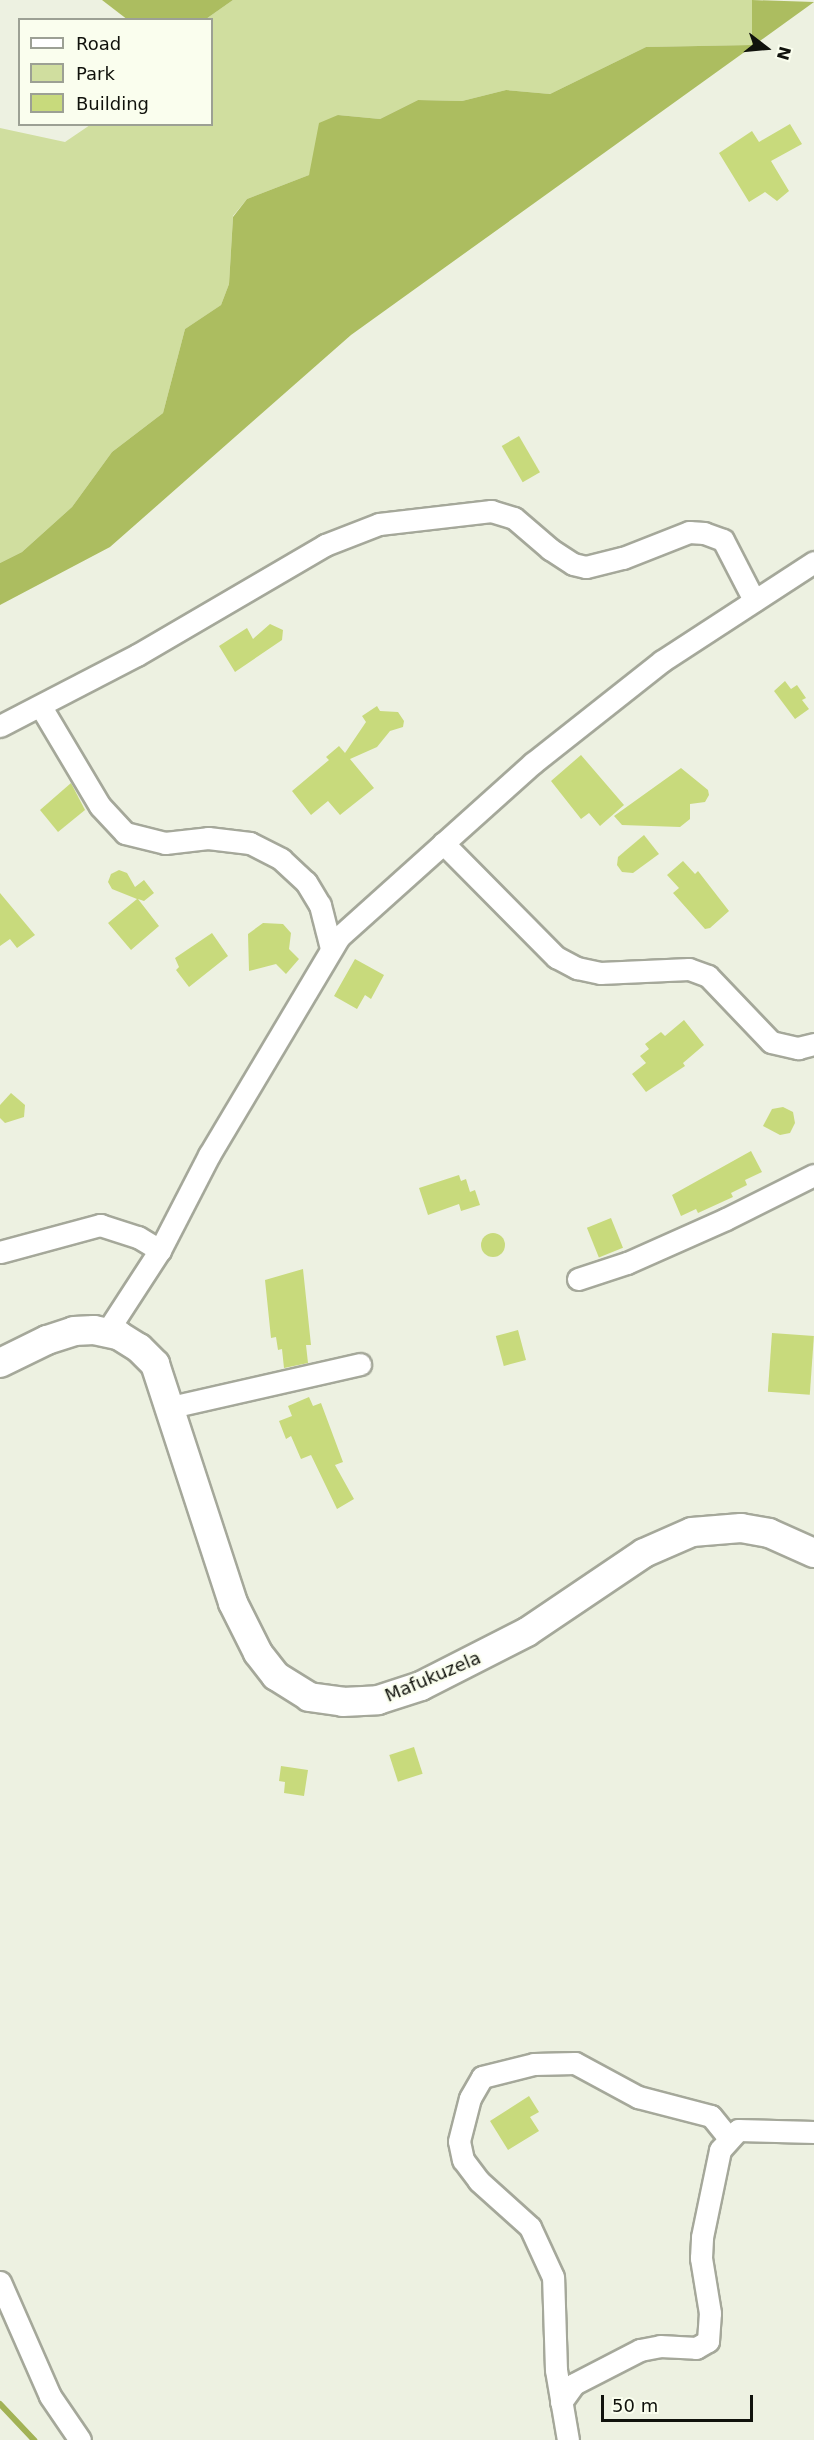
<!DOCTYPE html>
<html>
<head>
<meta charset="utf-8">
<style>
	body { margin:0 }
	#map { position:relative; width:814px; height:2440px; overflow:hidden; background:#edf1e1; font-family:"DejaVu Sans",sans-serif }
	div>[style] { position:absolute }
	.green>* { inset:0; background:#d0de9f }
	.forest>* { inset:0; background:#acbd60 }
	.stream>* { height:6px; margin:-3px; padding:0 3px; transform-origin:3px; border-radius:3px; background:#a2b255 }
	.building>* { inset:0; background:#c8da7c; transform-origin:0 0 }
	.round { border-radius:50% }
	.roads { filter:drop-shadow(2px 0 #a5a89a) drop-shadow(-2px 0 #a5a89a) drop-shadow(0 2px #a5a89a) drop-shadow(0 -2px #a5a89a) }
	.minor>* { height:21px; margin:-10.5px; padding:0 10.5px; transform-origin:10.5px; border-radius:10.5px; background:#fff }
	.secondary>* { height:28px; margin:-14px; padding:0 14px; transform-origin:14px; border-radius:14px; background:#fff }
	span { translate:-50% -50%; white-space:nowrap; text-align:center; line-height:1.15; -webkit-text-stroke:4.5px #fafeee; paint-order:stroke }
	.street-label { font-size:18px; color:#10120c }
	.legend { position:absolute; left:18px; top:18px; width:195px; height:108px; box-sizing:border-box; background:#fafeee; border:2px solid #9ca094; margin:0; padding:8px 10px; list-style:none; font-size:18px; color:#10120c }
	.legend li { display:flex; align-items:center; gap:12px; height:30px }
	.legend b { width:30px; border:2px solid #9ca094 }
	.north { position:absolute; left:736px; top:18px; width:60px; height:60px; -webkit-text-stroke:4px #fafeee; paint-order:stroke; rotate:106deg; font-size:16px; font-weight:700; line-height:24px; text-align:center; color:#10120c }
	.north::after { content:''; display:block; margin:auto; width:21px; height:27px; background:#10120c; clip-path:polygon(50% 0,100% 100%,50% 72%,0 100%) }
	.scale { position:absolute; left:601px; top:2395px; width:152px; height:27px; box-sizing:border-box; border:3px solid #10120c; border-top:0; padding-left:8px; font-size:18px; line-height:21px; white-space:nowrap; color:#10120c; -webkit-text-stroke:4px #fafeee; paint-order:stroke }
</style>
</head>
<body>
<div id="map">
	<div class="green">
		<i style="clip-path:polygon(233px 0,752px 0,753px 45px,646px 47px,550px 94px,506px 90px,462px 101px,418px 100px,380px 119px,338px 115px,309px 175px,247px 199px,233px 216px,229px 284px,221px 305px,185px 329px,163px 413px,112px 452px,72px 507px,22px 552px,0 563px,0 128px,65px 142px,90px 125px,212px 124px,212px 20px,206px 19px)"></i>
	</div>
	<div class="forest">
		<i style="clip-path:polygon(102px 0,233px 0,206px 19px,128px 20px)"></i>
		<i style="clip-path:polygon(752px 0,814px 2px,351px 335px,110px 547px,0 605px,0 563px,22px 552px,72px 507px,112px 452px,163px 413px,185px 329px,221px 305px,229px 284px,233px 217px,247px 199px,309px 175px,319px 123px,338px 115px,380px 119px,418px 100px,462px 101px,506px 90px,550px 94px,646px 47px,752px 45px)"></i>
	</div>
	<div class="stream">
		<i style="left:0;top:2404px;width:50px;rotate:46.6deg"></i>
	</div>
	<div class="building">
		<i style="clip-path:polygon(790px 124px,802px 144px,771px 161px,789px 191px,777px 201px,765px 192px,749px 202px,719px 153px,752px 131px,759px 142px)"></i>
		<i style="left:519px;top:436px;width:42px;height:20px;rotate:60deg"></i>
		<i style="clip-path:polygon(270px 624px,283px 630px,282px 640px,235px 672px,219px 646px,247px 628px,253px 639px)"></i>
		<i style="clip-path:polygon(785px 681px,791px 689px,797px 685px,806px 698px,802px 700px,809px 709px,795px 719px,774px 691px)"></i>
		<i style="clip-path:polygon(377px 706px,380px 711px,398px 712px,404px 721px,403px 727px,390px 731px,377px 747px,350px 759px,374px 788px,340px 815px,328px 801px,311px 815px,292px 791px,329px 760px,326px 757px,339px 746px,345px 753px,366px 722px,362px 716px)"></i>
		<i style="clip-path:polygon(581px 755px,624px 805px,600px 826px,589px 813px,581px 819px,551px 781px)"></i>
		<i style="clip-path:polygon(681px 768px,708px 790px,709px 795px,705px 802px,690px 804px,690px 819px,680px 827px,622px 825px,614px 816px)"></i>
		<i style="clip-path:polygon(71px 783px,85px 810px,58px 832px,40px 810px)"></i>
		<i style="clip-path:polygon(644px 835px,659px 854px,633px 873px,622px 872px,617px 865px,618px 857px)"></i>
		<i style="clip-path:polygon(683px 861px,695px 874px,698px 871px,729px 911px,710px 928px,705px 929px,673px 893px,679px 888px,667px 875px)"></i>
		<i style="clip-path:polygon(119px 870px,127px 873px,135px 887px,144px 880px,154px 893px,144px 901px,138px 899px,159px 926px,131px 950px,108px 923px,137px 899px,112px 889px,108px 882px,111px 874px)"></i>
		<i style="clip-path:polygon(0 893px,35px 935px,17px 948px,10px 939px,0 946px)"></i>
		<i style="clip-path:polygon(263px 923px,283px 924px,291px 933px,289px 949px,299px 959px,286px 974px,276px 964px,249px 971px,248px 934px)"></i>
		<i style="clip-path:polygon(212px 933px,228px 956px,189px 987px,176px 970px,179px 967px,175px 958px)"></i>
		<i style="clip-path:polygon(355px 959px,384px 975px,371px 999px,365px 995px,357px 1009px,334px 996px)"></i>
		<i style="clip-path:polygon(684px 1020px,704px 1045px,683px 1063px,685px 1066px,646px 1092px,632px 1074px,646px 1063px,640px 1056px,649px 1049px,645px 1044px,661px 1032px,665px 1036px)"></i>
		<i style="clip-path:polygon(11px 1093px,25px 1105px,24px 1117px,5px 1123px,0 1118px,0 1105px)"></i>
		<i style="clip-path:polygon(783px 1107px,793px 1112px,795px 1123px,790px 1133px,780px 1135px,763px 1126px,772px 1109px)"></i>
		<i style="clip-path:polygon(751px 1151px,762px 1172px,745px 1180px,747px 1185px,731px 1193px,733px 1197px,698px 1213px,696px 1209px,681px 1216px,672px 1195px)"></i>
		<i style="clip-path:polygon(459px 1175px,461px 1181px,466px 1179px,470px 1192px,475px 1190px,480px 1205px,461px 1211px,459px 1204px,428px 1215px,419px 1188px)"></i>
		<i style="left:611px;top:1218px;width:32px;height:26px;rotate:68deg"></i>
		<i class="round" style="left:481px;top:1233px;width:24px;height:24px"></i>
		<i style="clip-path:polygon(303px 1269px,311px 1345px,306px 1345px,308px 1363px,284px 1368px,282px 1349px,278px 1350px,276px 1337px,271px 1338px,265px 1280px)"></i>
		<i style="left:518px;top:1330px;width:31px;height:23px;rotate:75deg"></i>
		<i style="left:772px;top:1333px;width:42px;height:59px;rotate:4deg"></i>
		<i style="clip-path:polygon(309px 1397px,313px 1406px,321px 1403px,343px 1462px,335px 1465px,354px 1499px,337px 1509px,311px 1455px,301px 1459px,291px 1436px,286px 1439px,279px 1421px,292px 1416px,288px 1406px)"></i>
		<i style="left:414px;top:1747px;width:28px;height:26px;rotate:72deg"></i>
		<i style="clip-path:polygon(281px 1766px,308px 1770px,304px 1796px,284px 1793px,285px 1782px,279px 1781px)"></i>
		<i style="clip-path:polygon(529px 2096px,539px 2112px,530px 2117px,539px 2131px,508px 2150px,490px 2121px)"></i>
	</div>
	<div class="roads">
		<div class="minor">
			<i style="left:41px;top:707px;width:115px;rotate:59.2deg"></i>
			<i style="left:100px;top:806px;width:37px;rotate:47deg"></i>
			<i style="left:125px;top:833px;width:41px;rotate:14deg"></i>
			<i style="left:165px;top:843px;width:43px;rotate:-6.6deg"></i>
			<i style="left:208px;top:838px;width:42px;rotate:6.8deg"></i>
			<i style="left:250px;top:843px;width:35px;rotate:27deg"></i>
			<i style="left:281px;top:859px;width:34px;rotate:43deg"></i>
			<i style="left:306px;top:882px;width:27px;rotate:59deg"></i>
			<i style="left:320px;top:905px;width:44px;rotate:75.7deg"></i>
			<i style="left:0;top:726px;width:154px;rotate:-27.4deg"></i>
			<i style="left:137px;top:655px;width:218px;rotate:-30.3deg"></i>
			<i style="left:325px;top:545px;width:58px;rotate:-21.3deg"></i>
			<i style="left:379px;top:524px;width:113px;rotate:-6.6deg"></i>
			<i style="left:491px;top:511px;width:24px;rotate:17deg"></i>
			<i style="left:514px;top:518px;width:48px;rotate:40.7deg"></i>
			<i style="left:550px;top:549px;width:27px;rotate:33deg"></i>
			<i style="left:573px;top:564px;width:13px;rotate:13deg"></i>
			<i style="left:586px;top:567px;width:38px;rotate:-14deg"></i>
			<i style="left:623px;top:558px;width:71px;rotate:-21.5deg"></i>
			<i style="left:689px;top:532px;width:15px;rotate:4deg"></i>
			<i style="left:704px;top:533px;width:20px;rotate:20deg"></i>
			<i style="left:723px;top:540px;width:68px;rotate:62.7deg"></i>
			<i style="left:443px;top:843px;width:161px;rotate:45.3deg"></i>
			<i style="left:556px;top:957px;width:24px;rotate:28deg"></i>
			<i style="left:577px;top:968px;width:24px;rotate:12deg"></i>
			<i style="left:600px;top:973px;width:89px;rotate:-2.6deg"></i>
			<i style="left:689px;top:969px;width:20px;rotate:20deg"></i>
			<i style="left:708px;top:976px;width:91px;rotate:46.3deg"></i>
			<i style="left:771px;top:1042px;width:28px;rotate:13deg"></i>
			<i style="left:798px;top:1048px;width:16px;rotate:-14deg"></i>
			<i style="left:0;top:1252px;width:104px;rotate:-15.1deg"></i>
			<i style="left:100px;top:1225px;width:40px;rotate:18deg"></i>
			<i style="left:138px;top:1237px;width:26px;rotate:31deg"></i>
			<i style="left:578px;top:1279px;width:52px;rotate:-18.1deg"></i>
			<i style="left:627px;top:1263px;width:108px;rotate:-24deg"></i>
			<i style="left:726px;top:1219px;width:98px;rotate:-26.6deg"></i>
			<i style="left:106px;top:1333px;width:99px;rotate:-57deg"></i>
			<i style="left:160px;top:1250px;width:107px;rotate:-62.7deg"></i>
			<i style="left:209px;top:1155px;width:254px;rotate:-59.2deg"></i>
			<i style="left:339px;top:937px;width:261px;rotate:-41.9deg"></i>
			<i style="left:533px;top:763px;width:164px;rotate:-38.3deg"></i>
			<i style="left:662px;top:661px;width:181px;rotate:-33.1deg"></i>
			<i style="left:167px;top:1408px;width:198px;rotate:-12.8deg"></i>
			<i style="left:0;top:2282px;width:124px;rotate:66.3deg"></i>
			<i style="left:50px;top:2396px;width:53px;rotate:55.7deg"></i>
			<i style="left:561px;top:2402px;width:22px;rotate:-54deg"></i>
			<i style="left:574px;top:2384px;width:74px;rotate:-27.3deg"></i>
			<i style="left:640px;top:2350px;width:20px;rotate:-11deg"></i>
			<i style="left:660px;top:2346px;width:36px;rotate:3deg"></i>
			<i style="left:696px;top:2348px;width:14px;rotate:-30deg"></i>
			<i style="left:708px;top:2341px;width:28px;rotate:-86deg"></i>
			<i style="left:710px;top:2313px;width:56px;rotate:-99.3deg"></i>
			<i style="left:701px;top:2258px;width:21px;rotate:-87deg"></i>
			<i style="left:702px;top:2237px;width:89px;rotate:-78.3deg"></i>
			<i style="left:720px;top:2150px;width:27px;rotate:-48deg"></i>
			<i style="left:738px;top:2130px;width:76px;rotate:1.5deg"></i>
			<i style="left:568px;top:2440px;width:71px;rotate:-99.7deg"></i>
			<i style="left:556px;top:2370px;width:93px;rotate:-91.8deg"></i>
			<i style="left:553px;top:2277px;width:55px;rotate:-114.7deg"></i>
			<i style="left:530px;top:2227px;width:69px;rotate:-138deg"></i>
			<i style="left:479px;top:2181px;width:26px;rotate:-127deg"></i>
			<i style="left:463px;top:2160px;width:19px;rotate:-102deg"></i>
			<i style="left:459px;top:2141px;width:44px;rotate:-75.7deg"></i>
			<i style="left:470px;top:2098px;width:24px;rotate:-60deg"></i>
			<i style="left:482px;top:2077px;width:54px;rotate:-14deg"></i>
			<i style="left:534px;top:2064px;width:41px;rotate:-1.4deg"></i>
			<i style="left:575px;top:2063px;width:72px;rotate:28.4deg"></i>
			<i style="left:638px;top:2097px;width:75px;rotate:14.6deg"></i>
			<i style="left:711px;top:2116px;width:27px;rotate:51deg"></i>
		</div>
		<div class="secondary">
			<i style="left:0;top:1363px;width:52px;rotate:-26.1deg"></i>
			<i style="left:47px;top:1340px;width:28px;rotate:-18deg"></i>
			<i style="left:74px;top:1331px;width:20px;rotate:-3deg"></i>
			<i style="left:94px;top:1330px;width:25px;rotate:12deg"></i>
			<i style="left:118px;top:1335px;width:25px;rotate:32deg"></i>
			<i style="left:139px;top:1348px;width:23px;rotate:45deg"></i>
			<i style="left:155px;top:1364px;width:251px;rotate:71.9deg"></i>
			<i style="left:233px;top:1603px;width:56px;rotate:63.4deg"></i>
			<i style="left:258px;top:1653px;width:29px;rotate:52deg"></i>
			<i style="left:276px;top:1676px;width:39px;rotate:32deg"></i>
			<i style="left:309px;top:1697px;width:34px;rotate:8deg"></i>
			<i style="left:343px;top:1702px;width:35px;rotate:-3deg"></i>
			<i style="left:378px;top:1700px;width:45px;rotate:-18deg"></i>
			<i style="left:421px;top:1686px;width:119px;rotate:-27deg"></i>
			<i style="left:527px;top:1632px;width:141px;rotate:-34deg"></i>
			<i style="left:644px;top:1553px;width:52px;rotate:-23.6deg"></i>
			<i style="left:692px;top:1532px;width:49px;rotate:-4.7deg"></i>
			<i style="left:741px;top:1528px;width:28px;rotate:10deg"></i>
			<i style="left:769px;top:1533px;width:49px;rotate:24deg"></i>
		</div>
	</div>
	<div class="street-label">
		<span style="left:433px;top:1677px;rotate:-23deg">Mafukuzela</span>
	</div>
	<ul class="legend">
	<li><b style="height:8px;background:#fff"></b>Road</li>
	<li><b style="height:16px;background:#d0de9f"></b>Park</li>
	<li><b style="height:16px;background:#c8da7c"></b>Building</li>
	</ul>
	<div class="north">N</div>
	<div class="scale">50 m</div>
</div>
</body>
</html>
